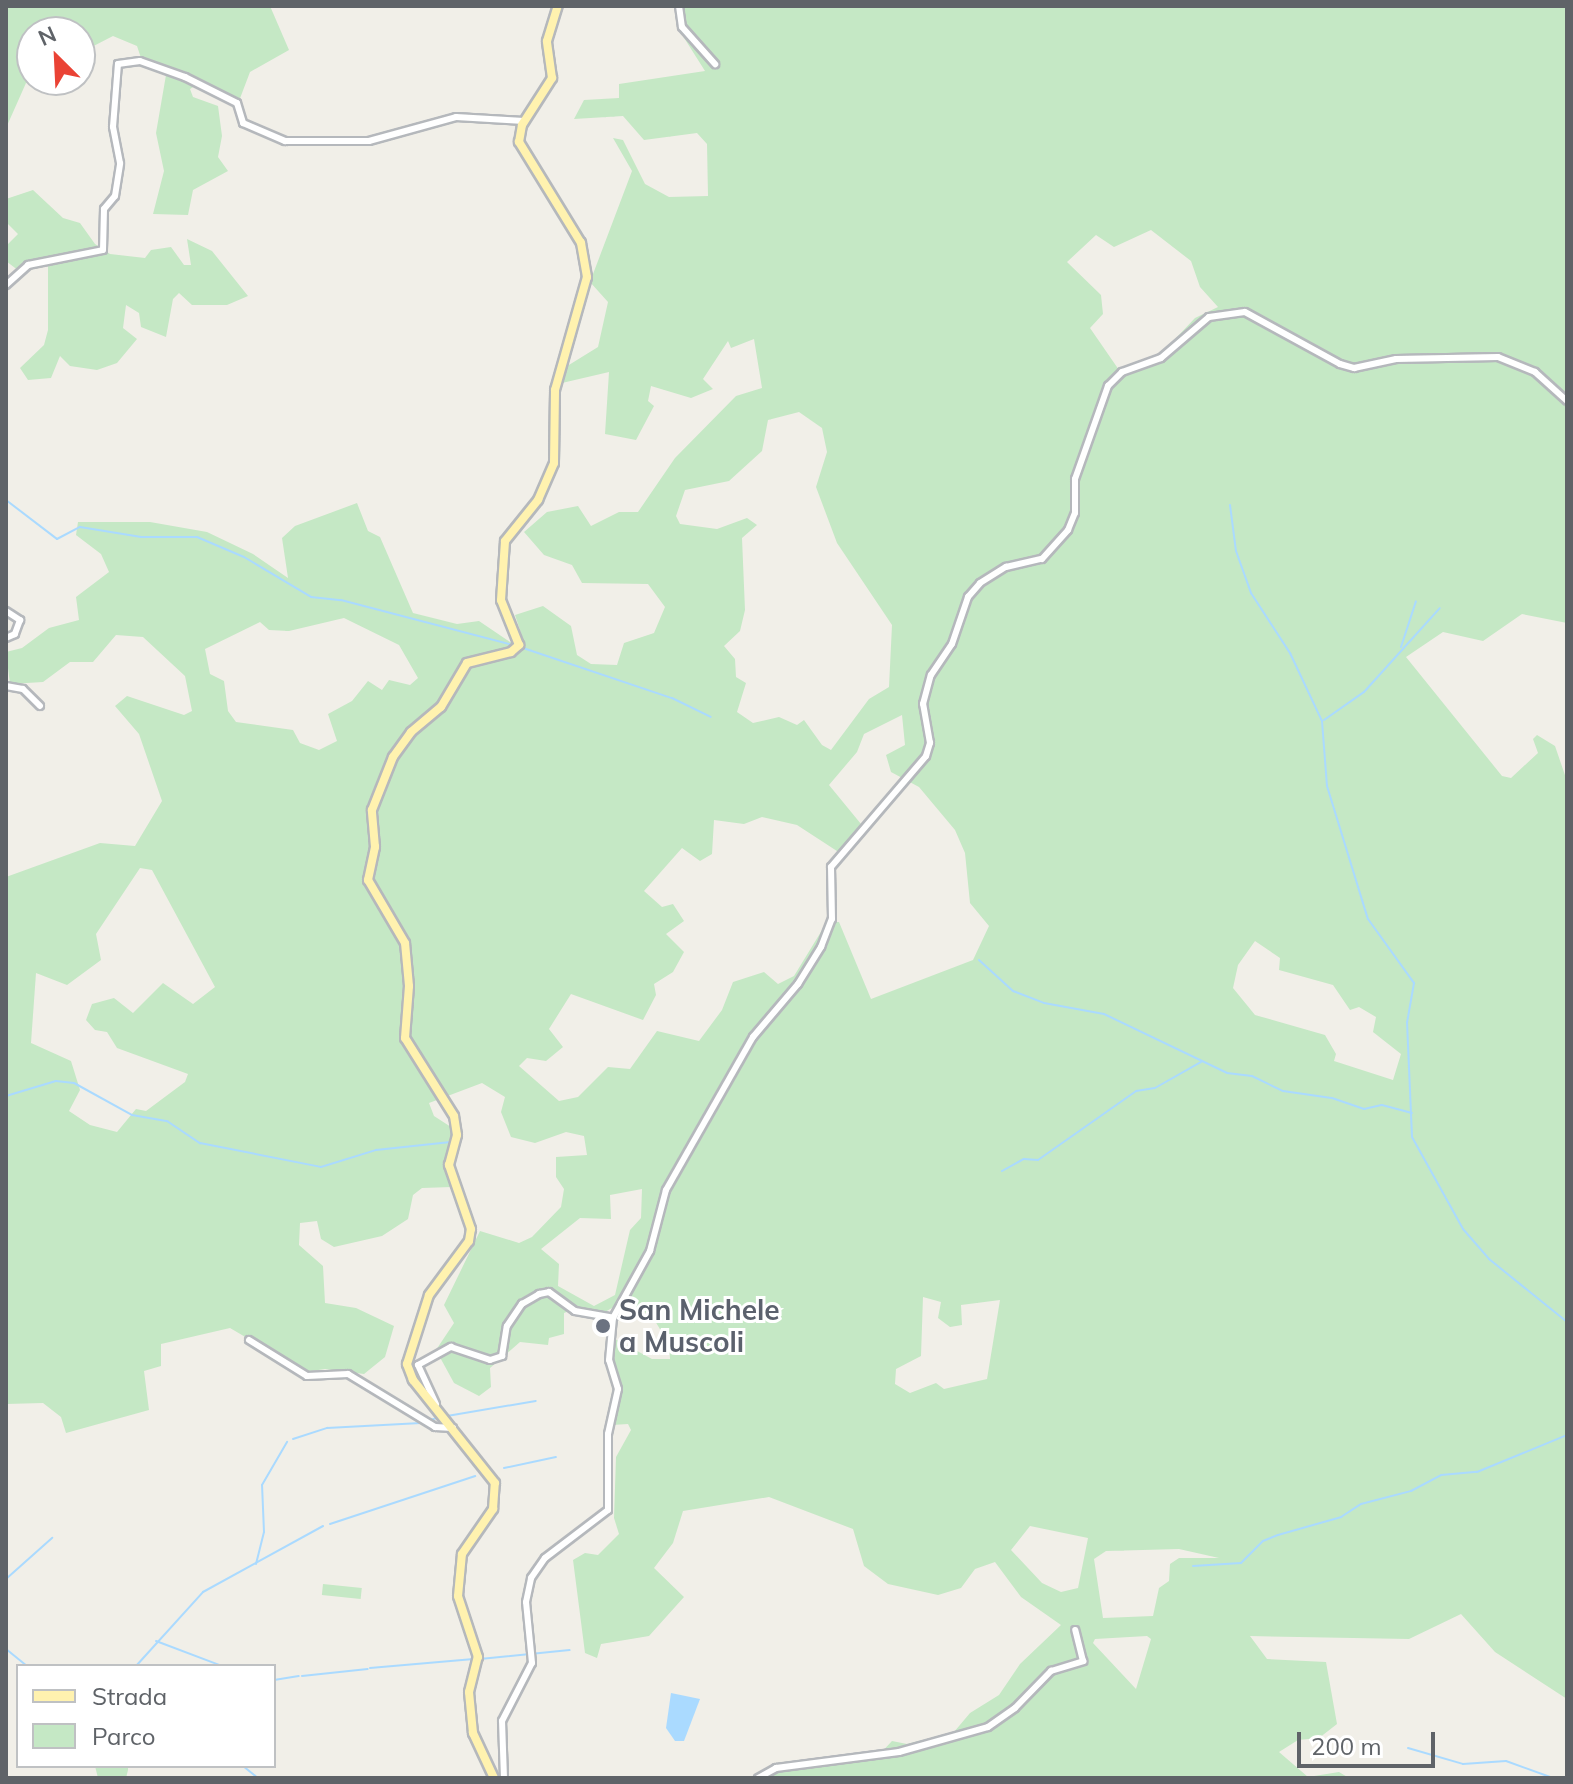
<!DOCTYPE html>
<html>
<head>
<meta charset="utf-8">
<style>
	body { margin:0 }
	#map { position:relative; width:1573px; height:1784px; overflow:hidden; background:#f1efe8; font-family:Mulish,sans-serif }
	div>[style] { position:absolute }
	.green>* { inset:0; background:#c5e8c5; transform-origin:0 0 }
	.water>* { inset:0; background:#aadaff }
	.stream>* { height:2px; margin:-1px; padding:0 1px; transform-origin:1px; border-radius:1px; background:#aadaff }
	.roads { filter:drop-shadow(2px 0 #b5b8bc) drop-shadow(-2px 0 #b5b8bc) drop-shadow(0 2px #b5b8bc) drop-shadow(0 -2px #b5b8bc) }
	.minor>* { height:6px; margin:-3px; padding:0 3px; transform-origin:3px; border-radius:3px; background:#fff }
	.major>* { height:8px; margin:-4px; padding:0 4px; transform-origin:4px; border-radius:4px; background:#fff2af }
	.dots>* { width:22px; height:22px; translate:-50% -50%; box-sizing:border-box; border:4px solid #fff; border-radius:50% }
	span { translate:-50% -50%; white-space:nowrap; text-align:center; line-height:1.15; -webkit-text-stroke:6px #fff; paint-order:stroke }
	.worship-label { font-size:28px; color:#5b616d; font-weight:700 }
	.left { translate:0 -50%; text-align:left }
	.frame { position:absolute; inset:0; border:8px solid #5f6368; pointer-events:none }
	.legend { position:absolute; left:16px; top:1664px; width:260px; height:104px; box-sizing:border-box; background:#fff; border:2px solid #bfc1c3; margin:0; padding:10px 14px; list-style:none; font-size:24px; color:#5f6368 }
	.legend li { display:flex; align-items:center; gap:16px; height:40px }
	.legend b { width:40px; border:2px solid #bfc1c3 }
	.north { position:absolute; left:16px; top:16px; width:80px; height:80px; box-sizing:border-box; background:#fff; border:2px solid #bfc1c3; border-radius:50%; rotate:336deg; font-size:22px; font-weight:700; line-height:32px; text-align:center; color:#5f6368 }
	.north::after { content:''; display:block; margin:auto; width:28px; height:36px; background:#ea4335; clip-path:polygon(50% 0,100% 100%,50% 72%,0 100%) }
	.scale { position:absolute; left:1297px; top:1732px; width:138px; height:36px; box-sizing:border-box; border:4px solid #5f6368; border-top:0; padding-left:10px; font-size:24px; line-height:28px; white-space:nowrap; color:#5f6368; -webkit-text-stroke:6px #fff; paint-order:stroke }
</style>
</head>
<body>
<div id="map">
	<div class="green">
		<i style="clip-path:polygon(6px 6px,270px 6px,289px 50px,250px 72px,239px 101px,201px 82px,190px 89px,193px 97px,218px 106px,222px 136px,218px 157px,228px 171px,193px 190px,188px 215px,153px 214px,164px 171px,156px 133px,166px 75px,143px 64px,137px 46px,113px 36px,80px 53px,80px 32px,32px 32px,32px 80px,48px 80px,41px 86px,26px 83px,6px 128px)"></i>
		<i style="clip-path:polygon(evenodd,674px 6px,1567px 6px,1567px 623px,1522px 614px,1483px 641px,1443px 632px,1406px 657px,1502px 776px,1511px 778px,1538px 753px,1533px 739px,1537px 735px,1555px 746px,1567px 781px,1567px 1699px,1495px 1652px,1461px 1614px,1409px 1639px,1250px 1636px,1267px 1659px,1326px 1662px,1337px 1724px,1319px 1738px,1298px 1740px,1279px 1752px,1308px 1777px,1339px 1772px,1349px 1778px,762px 1778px,774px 1771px,878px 1756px,892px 1741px,907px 1744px,954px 1732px,970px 1713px,999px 1695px,1020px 1664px,1061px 1625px,1021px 1597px,995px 1562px,975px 1569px,961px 1588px,938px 1595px,888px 1584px,864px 1566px,853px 1529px,769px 1497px,683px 1511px,673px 1543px,654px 1568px,684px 1597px,649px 1636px,601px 1644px,597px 1658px,585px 1653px,573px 1560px,585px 1553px,598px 1555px,619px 1534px,614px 1518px,616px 1457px,631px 1430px,628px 1424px,612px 1425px,621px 1387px,612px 1357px,613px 1338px,652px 1359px,670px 1359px,669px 1344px,652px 1316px,624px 1301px,605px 1312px,574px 1309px,564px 1313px,564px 1334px,549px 1338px,548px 1345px,520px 1342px,490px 1368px,491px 1387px,479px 1396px,454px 1383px,436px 1350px,454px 1323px,444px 1305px,480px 1231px,519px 1243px,532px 1237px,561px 1207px,564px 1189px,556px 1177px,556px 1157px,587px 1155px,584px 1136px,566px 1132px,535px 1143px,511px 1137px,501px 1112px,505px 1097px,482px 1083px,429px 1103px,434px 1116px,451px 1127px,454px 1135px,445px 1157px,452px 1187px,422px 1188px,413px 1195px,408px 1219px,382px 1236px,334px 1247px,321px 1239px,317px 1221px,300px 1223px,299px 1245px,323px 1266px,325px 1303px,356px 1308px,394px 1326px,385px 1357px,364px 1374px,325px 1369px,305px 1372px,230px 1328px,161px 1344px,161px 1366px,144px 1371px,149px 1410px,66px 1433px,61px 1417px,43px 1403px,6px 1404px,6px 877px,100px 843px,135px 846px,162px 801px,139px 734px,115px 706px,127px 696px,184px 715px,192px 711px,185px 676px,143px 637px,116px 635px,93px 662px,70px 662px,43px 682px,10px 684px,6px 652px,22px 648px,49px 628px,79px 620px,76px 597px,109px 572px,101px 554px,76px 535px,78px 522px,150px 522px,207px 532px,253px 554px,288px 578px,282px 538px,295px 526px,357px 503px,368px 531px,380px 537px,413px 613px,457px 624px,479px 621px,510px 642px,524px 642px,515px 615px,543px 606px,571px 626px,577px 655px,591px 664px,617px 665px,624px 643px,654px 633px,665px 607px,648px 584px,582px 583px,572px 565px,544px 555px,524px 532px,547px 512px,578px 506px,591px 526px,619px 512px,638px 512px,675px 458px,736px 396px,762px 388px,754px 339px,731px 348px,728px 341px,703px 379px,713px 389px,691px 398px,651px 386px,648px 401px,654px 406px,636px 440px,605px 434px,609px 372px,562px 383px,564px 368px,598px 347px,608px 302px,590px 282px,632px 171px,613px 138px,623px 140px,645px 184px,669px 197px,708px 196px,707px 144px,697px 133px,644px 140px,623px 116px,574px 119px,584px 100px,619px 98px,619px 84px,705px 71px,681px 33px,674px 6px,1151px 230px,1191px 261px,1200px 287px,1218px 307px,1195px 318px,1161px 354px,1119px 370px,1090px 328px,1103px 314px,1101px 295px,1067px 262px,1096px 235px,1114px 247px,1151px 230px,674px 6px,799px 412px,822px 428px,827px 452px,816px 487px,837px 543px,892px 625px,889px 687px,869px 699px,831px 750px,822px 745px,804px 720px,797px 725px,779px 717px,753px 723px,737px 712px,746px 683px,736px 677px,735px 659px,724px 646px,740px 631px,745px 610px,742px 538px,757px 525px,747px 518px,717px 529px,680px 524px,676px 516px,685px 490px,729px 481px,762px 451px,768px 420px,799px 412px,674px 6px,344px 618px,399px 645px,418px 678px,410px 685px,389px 680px,382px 690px,368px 681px,352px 701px,328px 714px,337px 741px,319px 750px,300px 743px,293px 730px,236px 722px,228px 711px,224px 681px,210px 674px,205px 649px,260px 622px,269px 630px,289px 631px,344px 618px,674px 6px,902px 715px,905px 745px,886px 755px,891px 772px,919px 787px,955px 830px,965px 853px,970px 903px,989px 926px,973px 960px,871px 999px,839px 922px,827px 922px,794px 976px,778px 984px,764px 972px,733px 982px,722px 1010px,699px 1041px,657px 1031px,630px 1069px,608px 1067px,578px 1097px,559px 1101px,519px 1066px,527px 1058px,546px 1061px,563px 1047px,549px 1029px,571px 994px,643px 1020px,656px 995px,654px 984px,673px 972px,684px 952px,666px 934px,684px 921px,673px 904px,662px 907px,644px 891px,682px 848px,700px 861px,712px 854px,714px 820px,744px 824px,762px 817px,797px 825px,840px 853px,861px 824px,829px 785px,857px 752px,864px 734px,902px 715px,674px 6px,140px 868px,152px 870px,215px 987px,193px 1004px,163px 983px,133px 1013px,114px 998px,92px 1004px,86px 1020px,95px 1030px,107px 1032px,117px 1048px,188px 1074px,185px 1082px,146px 1111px,136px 1109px,117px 1132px,90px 1125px,69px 1111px,80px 1090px,71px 1061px,31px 1043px,36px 973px,67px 985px,101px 960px,96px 934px,140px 868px,674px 6px,1255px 941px,1280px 958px,1279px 970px,1333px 985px,1350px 1010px,1359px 1007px,1376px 1017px,1373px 1032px,1401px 1054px,1393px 1080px,1334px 1061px,1336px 1054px,1325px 1035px,1255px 1015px,1233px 988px,1238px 965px,1255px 941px,674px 6px,642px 1189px,641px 1218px,630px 1230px,615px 1295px,594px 1306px,558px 1286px,559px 1264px,541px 1249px,580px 1218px,611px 1219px,610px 1195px,642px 1189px,674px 6px,923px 1297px,941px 1302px,938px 1318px,950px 1327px,962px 1325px,961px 1305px,1000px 1300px,987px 1379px,944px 1389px,936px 1383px,910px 1393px,895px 1384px,896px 1369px,921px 1356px,923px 1297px,674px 6px,1030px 1526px,1088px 1538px,1078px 1588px,1061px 1592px,1042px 1583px,1011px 1550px,1030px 1526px,674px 6px,1179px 1549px,1219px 1558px,1179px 1558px,1170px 1564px,1169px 1581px,1159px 1588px,1153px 1616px,1103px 1618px,1094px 1559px,1106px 1551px,1179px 1549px,674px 6px,1147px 1636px,1151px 1639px,1136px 1689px,1093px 1643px,1095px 1639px,1147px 1636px)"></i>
		<i style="clip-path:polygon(33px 190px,63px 218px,80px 223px,95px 244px,110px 254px,145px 258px,151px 250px,171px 247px,184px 265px,191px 265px,187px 239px,212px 251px,248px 296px,227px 305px,192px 305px,179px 293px,173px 299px,166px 337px,141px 327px,139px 313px,126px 305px,123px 328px,137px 339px,117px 363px,97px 370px,70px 366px,60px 356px,51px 378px,28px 380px,20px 368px,44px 345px,48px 330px,48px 261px,47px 257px,19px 271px,6px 261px,6px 246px,18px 234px,6px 222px,6px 199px)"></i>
		<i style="left:323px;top:1584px;width:39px;height:11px;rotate:6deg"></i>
		<i style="clip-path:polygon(95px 1766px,128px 1766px,128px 1770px,126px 1778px,98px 1778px)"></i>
	</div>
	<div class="water">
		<i style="clip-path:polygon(671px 1693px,700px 1699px,684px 1741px,675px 1741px,666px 1728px)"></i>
	</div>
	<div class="stream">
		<i style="left:6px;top:500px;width:64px;rotate:37.4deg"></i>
		<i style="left:57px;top:539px;width:26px;rotate:-28deg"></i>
		<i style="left:80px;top:527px;width:62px;rotate:9.3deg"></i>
		<i style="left:141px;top:537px;width:56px"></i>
		<i style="left:197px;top:537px;width:51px;rotate:23.1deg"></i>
		<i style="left:244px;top:557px;width:78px;rotate:30.8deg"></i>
		<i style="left:311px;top:597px;width:30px;rotate:6deg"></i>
		<i style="left:341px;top:600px;width:178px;rotate:14.7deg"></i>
		<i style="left:1230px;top:505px;width:46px;rotate:82.6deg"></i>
		<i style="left:1236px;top:551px;width:45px;rotate:70.3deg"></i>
		<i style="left:1251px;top:593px;width:72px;rotate:57deg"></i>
		<i style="left:1290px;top:653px;width:75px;rotate:64.8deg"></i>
		<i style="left:1322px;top:721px;width:65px;rotate:85.6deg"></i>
		<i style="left:1327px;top:786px;width:139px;rotate:72.9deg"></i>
		<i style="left:1368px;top:919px;width:79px;rotate:54.3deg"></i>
		<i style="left:1414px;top:983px;width:40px;rotate:100deg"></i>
		<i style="left:1407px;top:1022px;width:115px;rotate:87.5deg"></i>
		<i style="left:1412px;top:1137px;width:105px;rotate:61deg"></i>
		<i style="left:1463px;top:1229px;width:40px;rotate:49deg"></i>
		<i style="left:1489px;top:1259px;width:100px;rotate:38.9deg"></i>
		<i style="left:1401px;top:647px;width:48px;rotate:-71.9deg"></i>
		<i style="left:523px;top:648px;width:157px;rotate:18.6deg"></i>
		<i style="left:672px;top:698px;width:43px;rotate:26deg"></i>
		<i style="left:1324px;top:720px;width:49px;rotate:-35deg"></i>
		<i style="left:1364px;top:692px;width:113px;rotate:-47.9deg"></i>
		<i style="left:979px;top:960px;width:46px;rotate:42.4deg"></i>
		<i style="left:1013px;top:991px;width:33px;rotate:21deg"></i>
		<i style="left:1044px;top:1003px;width:61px;rotate:10.4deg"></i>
		<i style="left:1104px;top:1014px;width:136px;rotate:25.6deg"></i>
		<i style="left:1227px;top:1073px;width:25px;rotate:7deg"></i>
		<i style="left:1252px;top:1076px;width:34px;rotate:26deg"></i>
		<i style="left:1283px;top:1091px;width:49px;rotate:8.1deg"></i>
		<i style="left:1332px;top:1098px;width:34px;rotate:19deg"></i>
		<i style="left:1364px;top:1109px;width:18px;rotate:-13deg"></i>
		<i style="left:1382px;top:1105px;width:31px;rotate:15deg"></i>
		<i style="left:6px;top:1096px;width:52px;rotate:-16.7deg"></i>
		<i style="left:56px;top:1081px;width:18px;rotate:6deg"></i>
		<i style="left:74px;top:1083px;width:66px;rotate:28.9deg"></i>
		<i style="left:132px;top:1115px;width:36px;rotate:10deg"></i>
		<i style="left:167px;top:1121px;width:40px;rotate:34deg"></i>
		<i style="left:200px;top:1143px;width:123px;rotate:11.2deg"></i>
		<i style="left:321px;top:1167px;width:58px;rotate:-17.2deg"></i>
		<i style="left:376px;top:1150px;width:75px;rotate:-6.1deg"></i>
		<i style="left:1002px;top:1171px;width:25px;rotate:-29deg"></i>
		<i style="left:1024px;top:1159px;width:14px;rotate:4deg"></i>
		<i style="left:1038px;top:1160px;width:120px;rotate:-35.1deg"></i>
		<i style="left:1136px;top:1091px;width:19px;rotate:-9deg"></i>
		<i style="left:1155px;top:1088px;width:53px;rotate:-29.5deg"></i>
		<i style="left:447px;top:1416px;width:90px;rotate:-9.6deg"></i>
		<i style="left:427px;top:1421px;width:14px;rotate:-17deg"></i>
		<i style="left:293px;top:1439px;width:36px;rotate:-18deg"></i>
		<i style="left:327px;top:1428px;width:94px;rotate:-3deg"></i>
		<i style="left:504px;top:1468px;width:53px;rotate:-11.9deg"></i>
		<i style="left:330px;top:1524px;width:153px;rotate:-18.3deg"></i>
		<i style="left:256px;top:1564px;width:33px;rotate:-76deg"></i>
		<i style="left:264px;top:1532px;width:47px;rotate:-92.4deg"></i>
		<i style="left:262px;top:1485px;width:50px;rotate:-59.8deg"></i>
		<i style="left:1193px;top:1566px;width:48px;rotate:-3.6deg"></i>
		<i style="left:1241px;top:1563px;width:31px;rotate:-45deg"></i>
		<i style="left:1263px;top:1541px;width:16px;rotate:-22deg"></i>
		<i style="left:1278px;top:1535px;width:66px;rotate:-15.9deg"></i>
		<i style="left:1341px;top:1517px;width:24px;rotate:-33deg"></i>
		<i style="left:1361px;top:1504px;width:52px;rotate:-14.6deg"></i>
		<i style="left:1411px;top:1491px;width:34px;rotate:-28deg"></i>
		<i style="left:1441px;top:1475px;width:36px;rotate:-5deg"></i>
		<i style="left:1477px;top:1472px;width:97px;rotate:-22.3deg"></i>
		<i style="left:6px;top:1579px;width:62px;rotate:-41.7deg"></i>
		<i style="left:156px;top:1641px;width:71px;rotate:20.7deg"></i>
		<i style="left:6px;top:1649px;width:27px;rotate:39deg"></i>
		<i style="left:480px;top:1659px;width:90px;rotate:-5.7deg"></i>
		<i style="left:136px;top:1666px;width:100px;rotate:-47.8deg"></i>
		<i style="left:203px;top:1592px;width:137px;rotate:-28.8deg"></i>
		<i style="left:370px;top:1668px;width:104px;rotate:-4.9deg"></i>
		<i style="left:302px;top:1676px;width:66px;rotate:-6.1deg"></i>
		<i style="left:274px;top:1680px;width:25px;rotate:-9deg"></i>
		<i style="left:1408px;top:1748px;width:57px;rotate:16.2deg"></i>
		<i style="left:1463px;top:1764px;width:43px;rotate:-4deg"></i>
		<i style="left:1506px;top:1761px;width:50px;rotate:19.9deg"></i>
		<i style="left:243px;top:1766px;width:19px;rotate:39deg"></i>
	</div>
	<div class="roads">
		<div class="minor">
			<i style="left:679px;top:6px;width:21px;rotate:82deg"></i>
			<i style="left:682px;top:27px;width:50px;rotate:48.3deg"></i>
			<i style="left:6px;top:285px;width:30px;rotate:-42deg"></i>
			<i style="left:28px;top:265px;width:76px;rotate:-11.3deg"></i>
			<i style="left:103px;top:250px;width:41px;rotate:-88.6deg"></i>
			<i style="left:104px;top:209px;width:17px;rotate:-50deg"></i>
			<i style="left:115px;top:196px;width:33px;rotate:-81deg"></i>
			<i style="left:120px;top:163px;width:37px;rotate:-101deg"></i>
			<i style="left:113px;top:127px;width:63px;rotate:-85.5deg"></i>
			<i style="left:118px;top:64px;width:22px;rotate:-8deg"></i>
			<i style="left:140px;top:61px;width:48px;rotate:19.6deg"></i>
			<i style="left:185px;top:77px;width:58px;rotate:26.6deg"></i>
			<i style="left:237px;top:103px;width:21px;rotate:73deg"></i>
			<i style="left:243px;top:123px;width:46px;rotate:23.2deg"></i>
			<i style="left:285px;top:141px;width:84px"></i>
			<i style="left:369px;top:141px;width:90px;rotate:-15.4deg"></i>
			<i style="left:456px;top:117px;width:68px;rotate:3.4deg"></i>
			<i style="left:6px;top:611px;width:17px;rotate:33deg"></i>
			<i style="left:20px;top:620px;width:15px;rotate:110deg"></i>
			<i style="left:15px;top:634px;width:10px;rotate:156deg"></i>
			<i style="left:6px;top:686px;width:17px;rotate:10deg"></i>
			<i style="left:23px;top:689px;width:24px;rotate:45deg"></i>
			<i style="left:249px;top:1340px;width:68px;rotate:31.8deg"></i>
			<i style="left:307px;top:1376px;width:41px;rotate:-2.8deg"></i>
			<i style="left:348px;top:1374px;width:102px;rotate:31.3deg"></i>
			<i style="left:435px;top:1427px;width:18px;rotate:3deg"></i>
			<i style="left:436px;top:1404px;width:43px;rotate:-114.8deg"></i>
			<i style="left:418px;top:1365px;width:38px;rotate:-29deg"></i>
			<i style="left:451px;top:1347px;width:41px;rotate:18.4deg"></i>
			<i style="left:490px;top:1360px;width:13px;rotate:-18deg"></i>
			<i style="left:502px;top:1356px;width:30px;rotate:-81deg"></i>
			<i style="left:507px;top:1326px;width:27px;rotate:-56deg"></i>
			<i style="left:522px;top:1304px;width:20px;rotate:-30deg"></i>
			<i style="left:539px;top:1294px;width:10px;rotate:-11deg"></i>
			<i style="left:549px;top:1292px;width:32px;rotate:36deg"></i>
			<i style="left:575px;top:1311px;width:39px;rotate:10deg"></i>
			<i style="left:504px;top:1778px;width:57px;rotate:-92deg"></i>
			<i style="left:502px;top:1721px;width:65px;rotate:-62.7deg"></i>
			<i style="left:532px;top:1663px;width:61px;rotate:-95.6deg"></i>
			<i style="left:526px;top:1602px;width:25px;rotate:-78deg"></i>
			<i style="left:531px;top:1578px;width:24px;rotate:-55deg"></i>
			<i style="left:545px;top:1558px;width:79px;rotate:-37.3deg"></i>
			<i style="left:608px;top:1510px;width:76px;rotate:-90deg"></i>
			<i style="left:608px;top:1434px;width:46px;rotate:-77.5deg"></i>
			<i style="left:618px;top:1389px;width:30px;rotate:-107deg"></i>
			<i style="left:609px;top:1360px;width:42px;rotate:-84.6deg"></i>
			<i style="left:613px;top:1318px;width:77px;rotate:-61.1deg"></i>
			<i style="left:650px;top:1251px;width:63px;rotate:-75.3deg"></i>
			<i style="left:666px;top:1190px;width:176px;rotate:-60.4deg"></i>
			<i style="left:753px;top:1037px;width:70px;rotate:-49.7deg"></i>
			<i style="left:798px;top:984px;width:44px;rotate:-58.1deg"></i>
			<i style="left:821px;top:947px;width:30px;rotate:-69deg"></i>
			<i style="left:832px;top:919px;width:52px;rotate:-91.1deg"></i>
			<i style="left:831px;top:867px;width:146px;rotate:-49.4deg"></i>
			<i style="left:926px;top:756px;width:14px;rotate:-73deg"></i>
			<i style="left:930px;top:743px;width:40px;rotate:-100deg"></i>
			<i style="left:923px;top:704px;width:30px;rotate:-75deg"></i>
			<i style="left:931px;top:675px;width:37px;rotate:-56deg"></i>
			<i style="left:952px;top:644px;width:50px;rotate:-71.2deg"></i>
			<i style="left:968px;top:597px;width:18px;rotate:-49deg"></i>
			<i style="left:980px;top:583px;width:31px;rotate:-32deg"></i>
			<i style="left:1006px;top:567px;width:37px;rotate:-13deg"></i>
			<i style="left:1042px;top:559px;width:39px;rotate:-48deg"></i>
			<i style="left:1068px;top:530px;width:18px;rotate:-68deg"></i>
			<i style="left:1075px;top:513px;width:34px;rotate:-90deg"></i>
			<i style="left:1075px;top:479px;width:99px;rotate:-70.5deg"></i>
			<i style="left:1108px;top:386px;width:20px;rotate:-45deg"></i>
			<i style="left:1122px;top:372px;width:41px;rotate:-19.7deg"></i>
			<i style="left:1161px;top:358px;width:63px;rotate:-40.5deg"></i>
			<i style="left:1209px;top:317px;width:36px;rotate:-8deg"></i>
			<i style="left:1245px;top:312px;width:108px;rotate:28.7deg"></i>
			<i style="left:1340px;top:364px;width:15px;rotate:16deg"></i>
			<i style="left:1354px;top:368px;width:43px;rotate:-12.1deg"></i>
			<i style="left:1396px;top:359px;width:102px;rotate:-1.1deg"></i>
			<i style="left:1498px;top:357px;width:40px;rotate:22deg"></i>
			<i style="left:1535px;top:372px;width:43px;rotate:42.2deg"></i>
			<i style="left:758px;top:1778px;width:21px;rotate:-29deg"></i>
			<i style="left:776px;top:1768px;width:124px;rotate:-7.4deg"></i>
			<i style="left:899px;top:1752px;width:92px;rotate:-15.7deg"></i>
			<i style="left:988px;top:1727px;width:33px;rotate:-35deg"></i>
			<i style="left:1015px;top:1708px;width:52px;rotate:-45.8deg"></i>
			<i style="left:1051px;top:1671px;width:34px;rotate:-17deg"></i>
			<i style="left:1083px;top:1661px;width:32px;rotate:-104deg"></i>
		</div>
		<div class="major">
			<i style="left:494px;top:1778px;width:50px;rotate:-115deg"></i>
			<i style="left:473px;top:1733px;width:41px;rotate:-95.6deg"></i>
			<i style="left:469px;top:1692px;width:36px;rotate:-76deg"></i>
			<i style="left:478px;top:1657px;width:64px;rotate:-108.2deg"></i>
			<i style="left:458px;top:1596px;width:42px;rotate:-84.6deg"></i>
			<i style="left:462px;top:1554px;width:55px;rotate:-55.4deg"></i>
			<i style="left:493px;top:1509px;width:26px;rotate:-86deg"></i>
			<i style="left:495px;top:1483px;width:132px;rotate:-128.5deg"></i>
			<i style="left:413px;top:1380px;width:17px;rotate:-111deg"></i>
			<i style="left:407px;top:1364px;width:72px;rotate:-72.3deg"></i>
			<i style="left:429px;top:1295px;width:67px;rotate:-53.5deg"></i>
			<i style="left:469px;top:1241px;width:12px;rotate:-81deg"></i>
			<i style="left:471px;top:1229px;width:68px;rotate:-109deg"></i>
			<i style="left:449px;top:1165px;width:31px;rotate:-75deg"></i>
			<i style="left:457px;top:1135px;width:19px;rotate:-99deg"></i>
			<i style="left:454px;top:1116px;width:92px;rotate:-122.1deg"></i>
			<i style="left:405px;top:1038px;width:52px;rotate:-85.6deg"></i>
			<i style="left:409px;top:986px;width:43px;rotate:-95.3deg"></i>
			<i style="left:405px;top:943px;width:73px;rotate:-120.4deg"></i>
			<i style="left:368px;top:880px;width:34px;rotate:-78deg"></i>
			<i style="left:375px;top:847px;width:37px;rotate:-95deg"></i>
			<i style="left:372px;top:810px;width:57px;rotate:-68.4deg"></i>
			<i style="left:393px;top:757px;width:31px;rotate:-54deg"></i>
			<i style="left:411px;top:732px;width:39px;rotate:-40deg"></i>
			<i style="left:441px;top:707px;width:51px;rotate:-59.4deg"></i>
			<i style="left:467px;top:663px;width:45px;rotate:-14deg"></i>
			<i style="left:511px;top:652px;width:11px;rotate:-41deg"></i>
			<i style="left:519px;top:645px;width:48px;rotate:-111.8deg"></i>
			<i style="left:501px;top:600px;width:59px;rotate:-86.1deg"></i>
			<i style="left:505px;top:541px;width:53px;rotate:-51.2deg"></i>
			<i style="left:538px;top:500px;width:40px;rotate:-66.6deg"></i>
			<i style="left:554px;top:463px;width:73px;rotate:-89.2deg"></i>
			<i style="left:555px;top:390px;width:117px;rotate:-74.2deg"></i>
			<i style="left:587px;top:277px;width:35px;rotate:-100deg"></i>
			<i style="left:581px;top:243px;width:119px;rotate:-121.5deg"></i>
			<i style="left:519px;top:142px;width:17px;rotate:-80deg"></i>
			<i style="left:522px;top:125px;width:56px;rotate:-57.4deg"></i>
			<i style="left:552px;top:78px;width:37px;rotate:-98deg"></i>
			<i style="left:547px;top:41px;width:37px;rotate:-73deg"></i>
		</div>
	</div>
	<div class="dots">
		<i style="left:603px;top:1326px;background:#6b7280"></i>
	</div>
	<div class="worship-label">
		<span class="left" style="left:619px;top:1326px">San Michele<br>a Muscoli</span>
	</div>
	<div class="frame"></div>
	<ul class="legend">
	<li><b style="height:10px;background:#fff2af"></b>Strada</li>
	<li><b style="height:22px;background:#c5e8c5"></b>Parco</li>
	</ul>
	<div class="north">N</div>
	<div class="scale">200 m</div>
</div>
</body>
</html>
